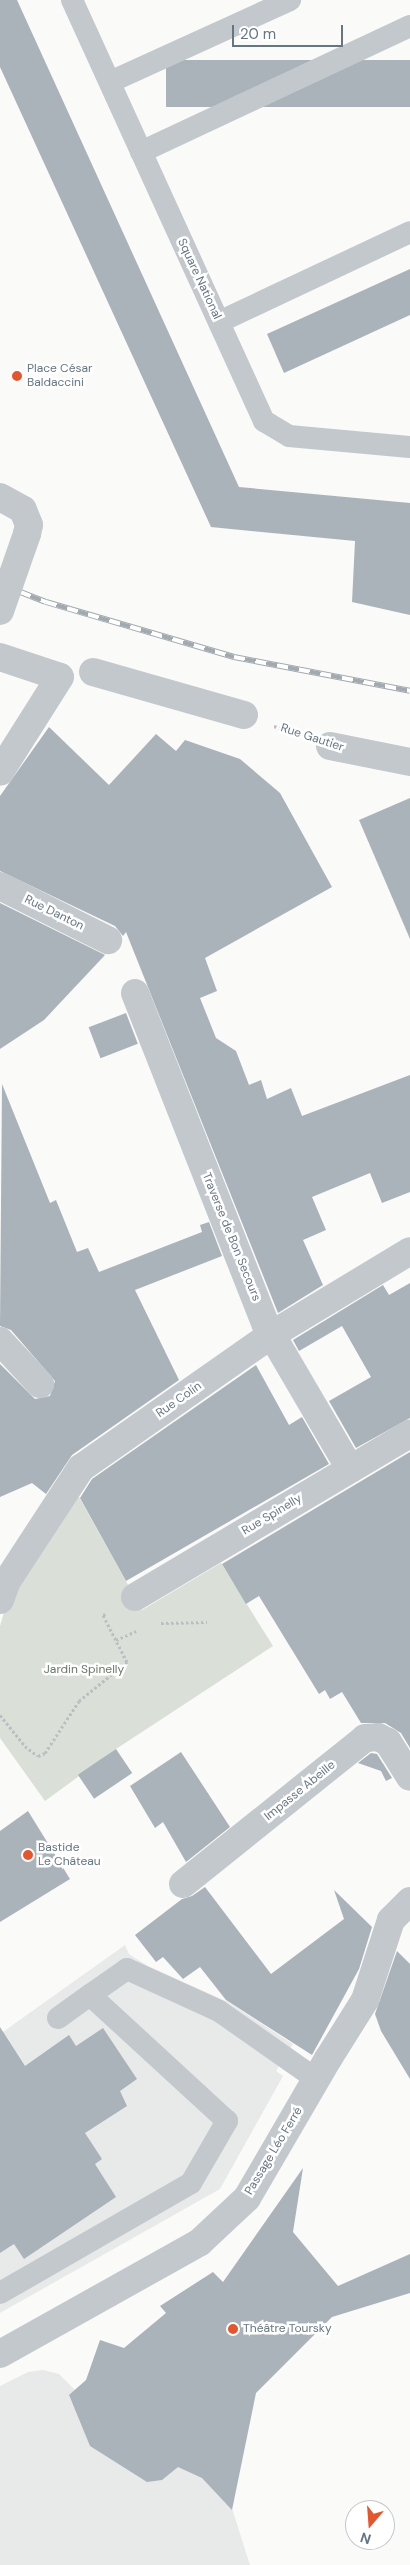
<!DOCTYPE html>
<html>
<head>
<meta charset="utf-8">
<style>
	body { margin:0 }
	#map { position:relative; width:410px; height:2565px; overflow:hidden; background:#fafaf8; font-family:"DM Sans",sans-serif }
	div>[style] { position:absolute }
	.built>* { inset:0; background:#e8e9e9 }
	.green>* { inset:0; background:#dadfd7 }
	.building>* { inset:0; background:#aab3b9; transform-origin:0 0 }
	.path>* { height:3px; margin-top:-1.5px; transform-origin:0; background:repeating-linear-gradient(90deg,#bbbfc2 0 2.5px,transparent 0 5px) }
	.service>* { height:22px; margin:-11px; padding:0 11px; transform-origin:11px; border-radius:11px; background:#c3c8cc }
	.pedestrian>* { height:28px; margin:-14px; padding:0 14px; transform-origin:14px; border-radius:14px; background:#c3c8cc }
	.minor>* { height:28px; margin:-14px; padding:0 14px; transform-origin:14px; border-radius:14px; background:#c3c8cc }
	.rail>* { height:5.5px; margin-top:-2.75px; transform-origin:0; background:repeating-linear-gradient(90deg,#fff 0 11px,#a2aab0 0 22px); box-sizing:border-box; border-block:1px solid #a2aab0 }
	.minor-bridge>* { height:28px; margin:-14px; padding:0 14px; transform-origin:14px; border-radius:14px; background:#c3c8cc }
	.dots>* { width:14px; height:14px; translate:-50% -50%; box-sizing:border-box; border:2px solid #fff; border-radius:50% }
	span { translate:-50% -50%; white-space:nowrap; text-align:center; line-height:1.15; -webkit-text-stroke:5px #fff; paint-order:stroke }
	.street-label { font-size:12px; color:#657683 }
	.poi-label { font-size:12px; color:#657683 }
	.left { translate:0 -50%; text-align:left }
	.park-label { font-size:12px; color:#687a64 }
	.north { position:absolute; left:345px; top:2500px; width:50px; height:50px; box-sizing:border-box; background:#fff; border:1px solid #c1c8cd; border-radius:50%; rotate:198deg; font-size:14px; font-weight:700; line-height:20px; text-align:center; color:#657683 }
	.north::after { content:''; display:block; margin:auto; width:18px; height:22px; background:#e4572e; clip-path:polygon(50% 0,100% 100%,50% 72%,0 100%) }
	.scale { position:absolute; left:232px; top:25px; width:111px; height:22px; box-sizing:border-box; border:2px solid #657683; border-top:0; padding-left:6px; font-size:15px; line-height:18px; white-space:nowrap; color:#657683; -webkit-text-stroke:4px #fff; paint-order:stroke }
</style>
</head>
<body>
<div id="map">
	<div class="built">
		<i style="clip-path:polygon(125px 1945px,129px 1954px,148px 1966px,228px 2002px,293px 2044px,276px 2071px,283px 2076px,220px 2189px,0 2313px,0 2034px)"></i>
		<i style="clip-path:polygon(43px 2370px,59px 2374px,75px 2390px,69px 2396px,89px 2439px,162px 2479px,180px 2465px,196px 2471px,231px 2505px,250px 2565px,0 2565px,0 2386px,28px 2372px)"></i>
	</div>
	<div class="green">
		<i style="clip-path:polygon(74px 1488px,142px 1610px,221px 1563px,273px 1646px,116px 1749px,45px 1801px,0 1738px,0 1626px,10px 1592px)"></i>
	</div>
	<div class="building">
		<i style="clip-path:polygon(0 0,17px 0,239px 487px,410px 503px,410px 615px,352px 602px,355px 541px,211px 527px,0 67px)"></i>
		<i style="left:410px;top:60px;width:47px;height:244px;rotate:90deg"></i>
		<i style="clip-path:polygon(410px 269px,410px 315px,284px 373px,267px 334px)"></i>
		<i style="clip-path:polygon(49px 727px,109px 785px,156px 734px,176px 751px,185px 740px,240px 759px,280px 793px,332px 887px,205px 958px,217px 991px,200px 998px,216px 1038px,236px 1051px,249px 1085px,261px 1080px,267px 1099px,291px 1088px,302px 1116px,410px 1075px,410px 1192px,382px 1203px,370px 1173px,312px 1197px,326px 1230px,303px 1240px,323px 1285px,278px 1313px,126px 932px,123px 936px,115px 926px,0 871px,0 796px)"></i>
		<i style="clip-path:polygon(410px 798px,410px 939px,359px 820px)"></i>
		<i style="clip-path:polygon(0 903px,105px 955px,44px 1020px,0 1049px)"></i>
		<i style="left:126px;top:1013px;width:33px;height:40px;rotate:69deg"></i>
		<i style="clip-path:polygon(2px 1084px,50px 1203px,56px 1200px,77px 1252px,88px 1248px,99px 1272px,202px 1232px,200px 1225px,209px 1222px,222px 1256px,135px 1290px,179px 1380px,72px 1455px,46px 1494px,32px 1483px,0 1497px,0 1364px,35px 1399px,50px 1396px,55px 1381px,11px 1330px,0 1326px)"></i>
		<i style="clip-path:polygon(410px 1283px,410px 1418px,356px 1448px,329px 1401px,371px 1377px,342px 1326px,299px 1351px,293px 1340px,383px 1285px,389px 1295px)"></i>
		<i style="clip-path:polygon(256px 1365px,289px 1425px,302px 1417px,329px 1464px,126px 1581px,80px 1498px,92px 1479px)"></i>
		<i style="clip-path:polygon(410px 1452px,410px 1748px,401px 1733px,385px 1723px,361px 1723px,342px 1692px,330px 1699px,325px 1690px,319px 1694px,259px 1596px,246px 1604px,222px 1564px)"></i>
		<i style="left:116px;top:1749px;width:29px;height:46px;rotate:56deg"></i>
		<i style="clip-path:polygon(181px 1752px,230px 1827px,186px 1862px,163px 1822px,155px 1828px,130px 1786px)"></i>
		<i style="clip-path:polygon(371px 1753px,377px 1754px,392px 1778px,386px 1781px,381px 1771px,358px 1763px)"></i>
		<i style="clip-path:polygon(28px 1811px,70px 1879px,0 1922px,0 1831px)"></i>
		<i style="clip-path:polygon(205px 1887px,271px 1974px,344px 1919px,334px 1890px,372px 1927px,359px 1969px,312px 2055px,226px 2000px,200px 1967px,183px 1979px,163px 1957px,156px 1962px,135px 1935px,182px 1899px,192px 1896px)"></i>
		<i style="clip-path:polygon(397px 1951px,410px 1964px,410px 2079px,381px 2031px,375px 2014px)"></i>
		<i style="clip-path:polygon(0 2027px,25px 2066px,69px 2035px,76px 2046px,103px 2028px,137px 2079px,120px 2091px,127px 2106px,85px 2133px,102px 2159px,95px 2164px,116px 2197px,24px 2259px,14px 2244px,0 2253px)"></i>
		<i style="clip-path:polygon(303px 2168px,293px 2232px,338px 2286px,410px 2254px,410px 2293px,332px 2317px,256px 2393px,232px 2510px,202px 2478px,178px 2467px,162px 2480px,147px 2482px,90px 2446px,69px 2395px,86px 2380px,100px 2340px,124px 2348px,166px 2313px,160px 2306px,213px 2272px,223px 2282px)"></i>
	</div>
	<div class="path">
		<i style="left:274px;top:726px;width:27px;rotate:20deg"></i>
		<i style="left:161px;top:1623px;width:46px;rotate:-1.2deg"></i>
		<i style="left:116px;top:1640px;width:22px;rotate:-24deg"></i>
		<i style="left:0;top:1715px;width:40px;rotate:51deg"></i>
		<i style="left:25px;top:1746px;width:16px;rotate:38deg"></i>
		<i style="left:38px;top:1756px;width:8px;rotate:-23deg"></i>
		<i style="left:45px;top:1753px;width:62px;rotate:-56.8deg"></i>
		<i style="left:79px;top:1701px;width:62px;rotate:-39.1deg"></i>
		<i style="left:127px;top:1662px;width:53px;rotate:-117.1deg"></i>
		<i style="left:103px;top:1615px;width:5px;rotate:-22deg"></i>
	</div>
	<div class="service">
		<i style="left:72px;top:0;width:463px;rotate:65.5deg"></i>
		<i style="left:264px;top:421px;width:29px;rotate:31deg"></i>
		<i style="left:289px;top:436px;width:121px;rotate:5.2deg"></i>
		<i style="left:110px;top:82px;width:198px;rotate:-24.5deg"></i>
		<i style="left:141px;top:152px;width:297px;rotate:-25.1deg"></i>
		<i style="left:219px;top:322px;width:211px;rotate:-25.2deg"></i>
		<i style="left:58px;top:2018px;width:39px;rotate:-36deg"></i>
		<i style="left:0;top:2293px;width:220px;rotate:-29.9deg"></i>
		<i style="left:191px;top:2183px;width:72px;rotate:-59.9deg"></i>
		<i style="left:227px;top:2121px;width:186px;rotate:-137.4deg"></i>
		<i style="left:90px;top:1995px;width:45px;rotate:-35.1deg"></i>
		<i style="left:127px;top:1969px;width:101px;rotate:24.5deg"></i>
		<i style="left:219px;top:2011px;width:118px;rotate:35deg"></i>
	</div>
	<div class="pedestrian">
		<i style="left:93px;top:672px;width:157px;rotate:15.9deg"></i>
		<i style="left:330px;top:746px;width:82px;rotate:11.3deg"></i>
		<i style="left:328px;top:2059px;width:70px;rotate:-57.9deg"></i>
		<i style="left:365px;top:2000px;width:84px;rotate:-72deg"></i>
		<i style="left:391px;top:1920px;width:27px;rotate:-45deg"></i>
	</div>
	<div class="minor">
		<i style="left:0;top:497px;width:26px;rotate:29deg"></i>
		<i style="left:23px;top:510px;width:16px;rotate:68deg"></i>
		<i style="left:29px;top:525px;width:9px;rotate:103deg"></i>
		<i style="left:0;top:657px;width:63px;rotate:18.4deg"></i>
		<i style="left:60px;top:677px;width:112px;rotate:122.3deg"></i>
		<i style="left:0;top:886px;width:121px;rotate:26.6deg"></i>
		<i style="left:135px;top:993px;width:357px;rotate:68.5deg"></i>
		<i style="left:266px;top:1325px;width:167px;rotate:59.7deg"></i>
		<i style="left:0;top:1341px;width:59px;rotate:47.1deg"></i>
		<i style="left:135px;top:1597px;width:320px;rotate:-30.7deg"></i>
		<i style="left:0;top:1600px;width:20px;rotate:-70deg"></i>
		<i style="left:7px;top:1581px;width:135px;rotate:-56.8deg"></i>
		<i style="left:81px;top:1468px;width:232px;rotate:-35deg"></i>
		<i style="left:271px;top:1335px;width:162px;rotate:-31.1deg"></i>
		<i style="left:183px;top:1884px;width:233px;rotate:-38.7deg"></i>
		<i style="left:365px;top:1738px;width:13px;rotate:-4deg"></i>
		<i style="left:378px;top:1737px;width:11px;rotate:27deg"></i>
		<i style="left:388px;top:1742px;width:41px;rotate:57.8deg"></i>
		<i style="left:0;top:2354px;width:229px;rotate:-29.2deg"></i>
		<i style="left:200px;top:2242px;width:64px;rotate:-43.1deg"></i>
		<i style="left:247px;top:2198px;width:161px;rotate:-59.8deg"></i>
	</div>
	<div class="rail">
		<i style="left:0;top:584px;width:49px;rotate:21.4deg"></i>
		<i style="left:46px;top:602px;width:196px;rotate:16.3deg"></i>
		<i style="left:234px;top:657px;width:179px;rotate:10.9deg"></i>
	</div>
	<div class="minor-bridge">
		<i style="left:0;top:611px;width:82px;rotate:-70.7deg"></i>
	</div>
	<div class="dots">
		<i style="left:17px;top:376px;background:#e4572e"></i>
		<i style="left:28px;top:1855px;background:#e4572e"></i>
		<i style="left:233px;top:2329px;background:#e4572e"></i>
	</div>
	<div class="street-label">
		<span style="left:199px;top:279px;rotate:65deg">Square National</span>
		<span style="left:312px;top:738px;rotate:18deg">Rue Gautier</span>
		<span style="left:54px;top:913px;rotate:26deg">Rue Danton</span>
		<span style="left:231px;top:1237px;rotate:68deg">Traverse de Bon Secours</span>
		<span style="left:179px;top:1400px;rotate:-35deg">Rue Colin</span>
		<span style="left:272px;top:1515px;rotate:-31deg">Rue Spinelly</span>
		<span style="left:300px;top:1791px;rotate:-39deg">Impasse Abeille</span>
		<span style="left:274px;top:2151px;rotate:-59deg">Passage Léo Ferré</span>
	</div>
	<div class="poi-label">
		<span class="left" style="left:27px;top:376px">Place César<br>Baldaccini</span>
		<span class="left" style="left:38px;top:1855px">Bastide<br>Le Château</span>
		<span class="left" style="left:243px;top:2329px">Théâtre Toursky</span>
	</div>
	<div class="park-label">
		<span style="left:84px;top:1670px">Jardin Spinelly</span>
	</div>
	<div class="north">N</div>
	<div class="scale">20 m</div>
</div>
</body>
</html>
